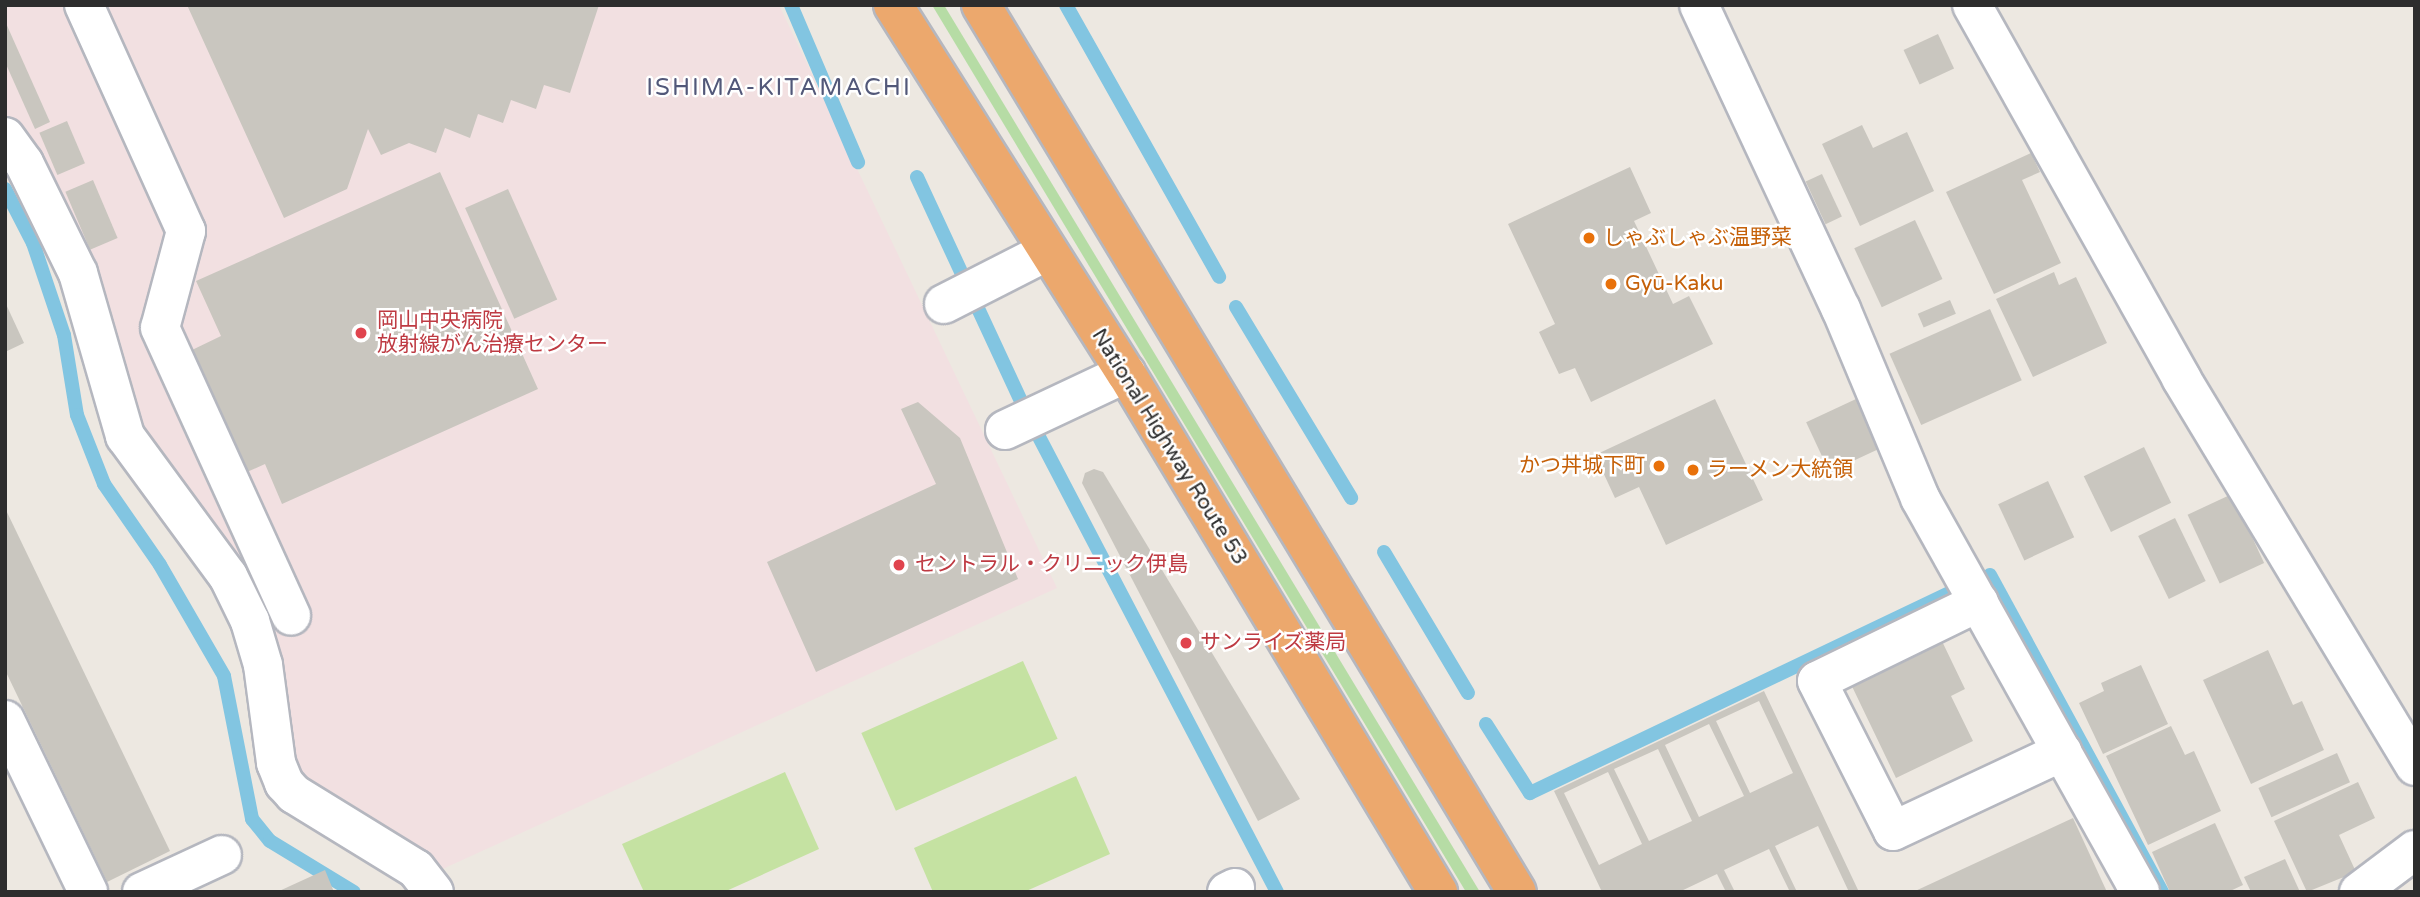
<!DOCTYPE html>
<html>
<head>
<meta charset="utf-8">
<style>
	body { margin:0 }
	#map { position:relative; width:2420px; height:897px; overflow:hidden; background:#ede8e1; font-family:"Varela Round","Noto Sans JP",sans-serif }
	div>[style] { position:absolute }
	.medical>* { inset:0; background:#f2e0e1 }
	.green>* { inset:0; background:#b6dca5 }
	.pitch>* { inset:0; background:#c5e2a2; transform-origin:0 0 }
	.stream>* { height:14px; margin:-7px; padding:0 7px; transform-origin:7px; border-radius:7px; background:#82c5e1 }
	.building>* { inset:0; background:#c9c6bf; transform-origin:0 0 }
	.roads { filter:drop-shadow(2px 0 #b5b7bf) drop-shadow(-2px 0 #b5b7bf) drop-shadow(0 2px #b5b7bf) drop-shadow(0 -2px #b5b7bf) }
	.minor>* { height:38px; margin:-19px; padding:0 19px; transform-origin:19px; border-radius:19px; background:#fff }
	.highway>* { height:38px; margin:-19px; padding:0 19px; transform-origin:19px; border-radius:19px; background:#eca86d }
	.dots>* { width:19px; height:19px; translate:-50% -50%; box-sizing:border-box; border:4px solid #fff; border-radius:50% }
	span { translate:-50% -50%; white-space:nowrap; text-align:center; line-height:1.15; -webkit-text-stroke:5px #fff; paint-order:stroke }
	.food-label { font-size:21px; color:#c56008 }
	.left { translate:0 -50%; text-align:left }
	.right { translate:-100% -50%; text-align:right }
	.health-label { font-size:21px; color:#be3a42 }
	.street-label { font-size:21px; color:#2d2d2d }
	.quarter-label { font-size:24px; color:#525879; letter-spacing:2px }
	.frame { position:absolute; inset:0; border:7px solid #2d2d2d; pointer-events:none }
</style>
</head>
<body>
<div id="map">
	<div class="medical">
		<i style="clip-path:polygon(5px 5px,779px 5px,1057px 588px,436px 872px,297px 777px,287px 736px,142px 438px,38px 158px,5px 112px)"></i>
	</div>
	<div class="green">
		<i style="clip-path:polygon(932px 5px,944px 5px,1480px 892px,1466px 892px)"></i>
	</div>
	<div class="pitch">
		<i style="left:1023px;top:661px;width:85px;height:177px;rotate:66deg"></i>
		<i style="clip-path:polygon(785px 772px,819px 849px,724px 892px,644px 892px,622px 844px)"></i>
		<i style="clip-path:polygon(1076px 776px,1110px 854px,1024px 892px,933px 892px,914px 848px)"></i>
	</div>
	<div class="stream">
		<i style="left:791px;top:5px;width:171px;rotate:66.9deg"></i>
		<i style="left:1066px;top:5px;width:312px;rotate:60.6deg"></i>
		<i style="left:917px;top:177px;width:261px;rotate:65.1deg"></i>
		<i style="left:1027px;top:414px;width:539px;rotate:62.39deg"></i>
		<i style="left:5px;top:189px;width:61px;rotate:62.6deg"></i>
		<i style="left:33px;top:243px;width:97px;rotate:71.4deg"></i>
		<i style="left:64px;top:335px;width:81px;rotate:80.8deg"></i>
		<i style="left:77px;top:415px;width:74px;rotate:68.6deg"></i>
		<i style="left:104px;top:484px;width:98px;rotate:55.3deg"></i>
		<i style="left:160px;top:565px;width:128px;rotate:60deg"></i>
		<i style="left:224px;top:676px;width:146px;rotate:78.9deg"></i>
		<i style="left:252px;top:819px;width:28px;rotate:51deg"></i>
		<i style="left:270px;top:841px;width:98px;rotate:31.3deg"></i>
		<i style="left:1236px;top:307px;width:223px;rotate:58.9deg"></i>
		<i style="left:1384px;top:552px;width:164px;rotate:59.2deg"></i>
		<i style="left:1990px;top:575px;width:361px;rotate:61.5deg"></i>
		<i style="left:1486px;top:724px;width:82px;rotate:57.5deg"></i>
		<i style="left:1530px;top:793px;width:472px;rotate:-25.5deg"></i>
	</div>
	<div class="building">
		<i style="clip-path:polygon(187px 5px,599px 5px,570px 93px,544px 85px,536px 109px,511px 100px,503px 123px,478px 114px,470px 138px,445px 128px,436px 153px,409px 143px,381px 155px,368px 129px,347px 189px,284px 218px)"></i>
		<i style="clip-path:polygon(5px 21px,50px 122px,35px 129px,5px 62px)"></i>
		<i style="left:1938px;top:34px;width:38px;height:38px;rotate:65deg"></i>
		<i style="left:67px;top:121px;width:46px;height:30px;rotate:67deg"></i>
		<i style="clip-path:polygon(1862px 125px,1873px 148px,1907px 132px,1934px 191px,1860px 226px,1822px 144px)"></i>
		<i style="clip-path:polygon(2031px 153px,2040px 172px,2022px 180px,2061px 263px,1994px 294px,1946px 192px)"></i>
		<i style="clip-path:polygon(1630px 167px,1651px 213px,1634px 221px,1673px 304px,1689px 296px,1713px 344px,1591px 402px,1575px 368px,1559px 374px,1539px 332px,1555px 324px,1508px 224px)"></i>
		<i style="clip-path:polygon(440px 172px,538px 389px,282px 504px,265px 464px,247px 472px,192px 350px,221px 336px,196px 281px)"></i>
		<i style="left:1822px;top:174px;width:47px;height:18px;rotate:65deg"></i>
		<i style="left:93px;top:180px;width:63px;height:30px;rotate:67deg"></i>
		<i style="left:508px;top:189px;width:121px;height:47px;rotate:66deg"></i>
		<i style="left:1915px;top:220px;width:65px;height:67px;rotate:65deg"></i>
		<i style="clip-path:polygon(2054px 272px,2059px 285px,2076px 277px,2107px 343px,2033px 377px,1996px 299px)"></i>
		<i style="left:1950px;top:300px;width:15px;height:35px;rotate:67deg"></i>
		<i style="clip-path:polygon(5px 302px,24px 343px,5px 352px)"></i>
		<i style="left:1990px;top:309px;width:78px;height:110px;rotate:66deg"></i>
		<i style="clip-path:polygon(1715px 399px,1763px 500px,1666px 545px,1639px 487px,1615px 498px,1595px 455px)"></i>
		<i style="left:1856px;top:399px;width:55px;height:55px;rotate:65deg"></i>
		<i style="clip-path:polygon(918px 402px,960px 438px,1018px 579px,816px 672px,767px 562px,936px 484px,901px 409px)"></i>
		<i style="left:2144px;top:447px;width:62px;height:67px;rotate:64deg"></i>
		<i style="clip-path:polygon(1094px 469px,1103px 472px,1300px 799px,1258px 821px,1082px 483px,1085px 473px)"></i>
		<i style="left:2048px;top:481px;width:62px;height:55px;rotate:65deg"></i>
		<i style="left:2232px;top:494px;width:76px;height:49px;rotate:65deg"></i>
		<i style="clip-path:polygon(5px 508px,170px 851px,107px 882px,5px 670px)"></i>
		<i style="left:2175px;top:518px;width:70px;height:41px;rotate:64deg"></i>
		<i style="clip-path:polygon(1939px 635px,1965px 689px,1951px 696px,1973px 741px,1896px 778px,1848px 678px)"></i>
		<i style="clip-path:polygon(2268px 650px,2293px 705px,2302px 701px,2324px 750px,2251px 784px,2203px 680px)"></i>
		<i style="clip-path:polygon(2141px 665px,2168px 724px,2103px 754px,2079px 703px,2104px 691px,2101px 683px)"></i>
		<i style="clip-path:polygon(evenodd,1764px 691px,1859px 892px,1849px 892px,1818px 826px,1775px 846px,1797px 892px,1790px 892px,1769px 849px,1724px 870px,1735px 892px,1726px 892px,1717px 874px,1679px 892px,1602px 892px,1554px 791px,1764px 691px,1759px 701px,1793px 773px,1750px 793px,1716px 721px,1759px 701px,1764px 691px,1709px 724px,1744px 796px,1699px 817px,1665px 745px,1709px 724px,1764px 691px,1658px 749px,1692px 821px,1649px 841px,1614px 769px,1658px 749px,1764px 691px,1608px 772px,1642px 844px,1599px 865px,1564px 793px,1608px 772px)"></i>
		<i style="clip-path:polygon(2171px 726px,2185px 755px,2194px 751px,2221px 811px,2148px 845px,2106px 756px)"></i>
		<i style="left:2337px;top:753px;width:32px;height:86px;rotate:66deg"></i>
		<i style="clip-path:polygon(2358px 782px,2375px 818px,2339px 835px,2356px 872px,2307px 892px,2274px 821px)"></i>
		<i style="clip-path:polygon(2073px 818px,2107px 892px,1913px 892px)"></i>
		<i style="clip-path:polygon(2215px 823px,2243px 885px,2228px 892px,2170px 892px,2152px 852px)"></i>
		<i style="clip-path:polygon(2285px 859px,2300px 892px,2251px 892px,2244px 877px)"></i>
		<i style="clip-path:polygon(325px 870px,334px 892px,277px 892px)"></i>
	</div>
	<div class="roads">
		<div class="minor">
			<i style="left:84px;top:5px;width:248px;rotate:65.7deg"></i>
			<i style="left:186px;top:231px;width:100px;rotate:105deg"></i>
			<i style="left:160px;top:328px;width:316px;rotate:65.5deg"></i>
			<i style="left:1699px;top:5px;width:336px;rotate:65deg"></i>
			<i style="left:1841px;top:309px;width:205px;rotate:67.3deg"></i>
			<i style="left:1920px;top:498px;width:451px;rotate:60.8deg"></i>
			<i style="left:1972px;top:5px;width:428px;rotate:60.7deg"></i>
			<i style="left:2181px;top:378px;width:453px;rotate:58.9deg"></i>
			<i style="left:5px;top:137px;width:32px;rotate:54deg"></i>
			<i style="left:24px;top:163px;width:123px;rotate:63.9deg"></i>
			<i style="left:78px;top:273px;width:170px;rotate:73.9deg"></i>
			<i style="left:125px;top:436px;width:174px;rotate:53.7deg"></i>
			<i style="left:228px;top:576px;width:50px;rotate:63.9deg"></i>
			<i style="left:250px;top:621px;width:46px;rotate:73.5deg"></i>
			<i style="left:263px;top:665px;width:99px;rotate:82.4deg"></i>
			<i style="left:276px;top:763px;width:22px;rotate:68deg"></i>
			<i style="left:284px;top:783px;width:15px;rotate:48deg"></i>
			<i style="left:294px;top:794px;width:143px;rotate:31.6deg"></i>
			<i style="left:416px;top:869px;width:29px;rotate:52deg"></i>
			<i style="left:944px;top:304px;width:114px;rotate:-27deg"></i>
			<i style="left:1005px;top:430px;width:134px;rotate:-25.2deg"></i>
			<i style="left:1979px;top:602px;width:180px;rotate:154deg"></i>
			<i style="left:1817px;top:681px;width:168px;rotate:63.1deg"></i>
			<i style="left:1893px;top:831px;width:187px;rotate:-25.1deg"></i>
			<i style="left:5px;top:720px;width:191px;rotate:64.2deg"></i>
			<i style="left:142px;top:892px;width:88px;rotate:-24.8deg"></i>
			<i style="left:1227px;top:892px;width:9px;rotate:-27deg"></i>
			<i style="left:2359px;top:892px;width:70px;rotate:-36.9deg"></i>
		</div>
		<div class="highway">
			<i style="left:893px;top:5px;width:436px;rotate:57.7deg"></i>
			<i style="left:1126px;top:373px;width:606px;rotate:58.99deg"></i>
			<i style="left:981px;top:5px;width:1036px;rotate:58.86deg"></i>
		</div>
	</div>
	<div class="dots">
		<i style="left:1589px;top:238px;background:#e8710a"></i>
		<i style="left:1611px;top:284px;background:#e8710a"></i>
		<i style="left:361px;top:333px;background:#e0444e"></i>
		<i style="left:1659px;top:466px;background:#e8710a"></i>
		<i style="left:1693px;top:470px;background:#e8710a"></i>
		<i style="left:899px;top:565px;background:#e0444e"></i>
		<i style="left:1186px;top:643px;background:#e0444e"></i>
	</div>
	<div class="food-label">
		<span class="left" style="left:1603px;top:238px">しゃぶしゃぶ温野菜</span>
		<span class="left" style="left:1625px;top:284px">Gyū-Kaku</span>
		<span class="right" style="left:1645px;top:466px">かつ丼城下町</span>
		<span class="left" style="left:1707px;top:470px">ラーメン大統領</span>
	</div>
	<div class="health-label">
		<span class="left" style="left:377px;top:333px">岡山中央病院<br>放射線がん治療センター</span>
		<span class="left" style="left:915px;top:565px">セントラル・クリニック伊島</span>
		<span class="left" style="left:1200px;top:643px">サンライズ薬局</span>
	</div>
	<div class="street-label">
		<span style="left:1169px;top:447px;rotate:58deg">National Highway Route 53</span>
	</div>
	<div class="quarter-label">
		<span style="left:779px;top:88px">ISHIMA-KITAMACHI</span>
	</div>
	<div class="frame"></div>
</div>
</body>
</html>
